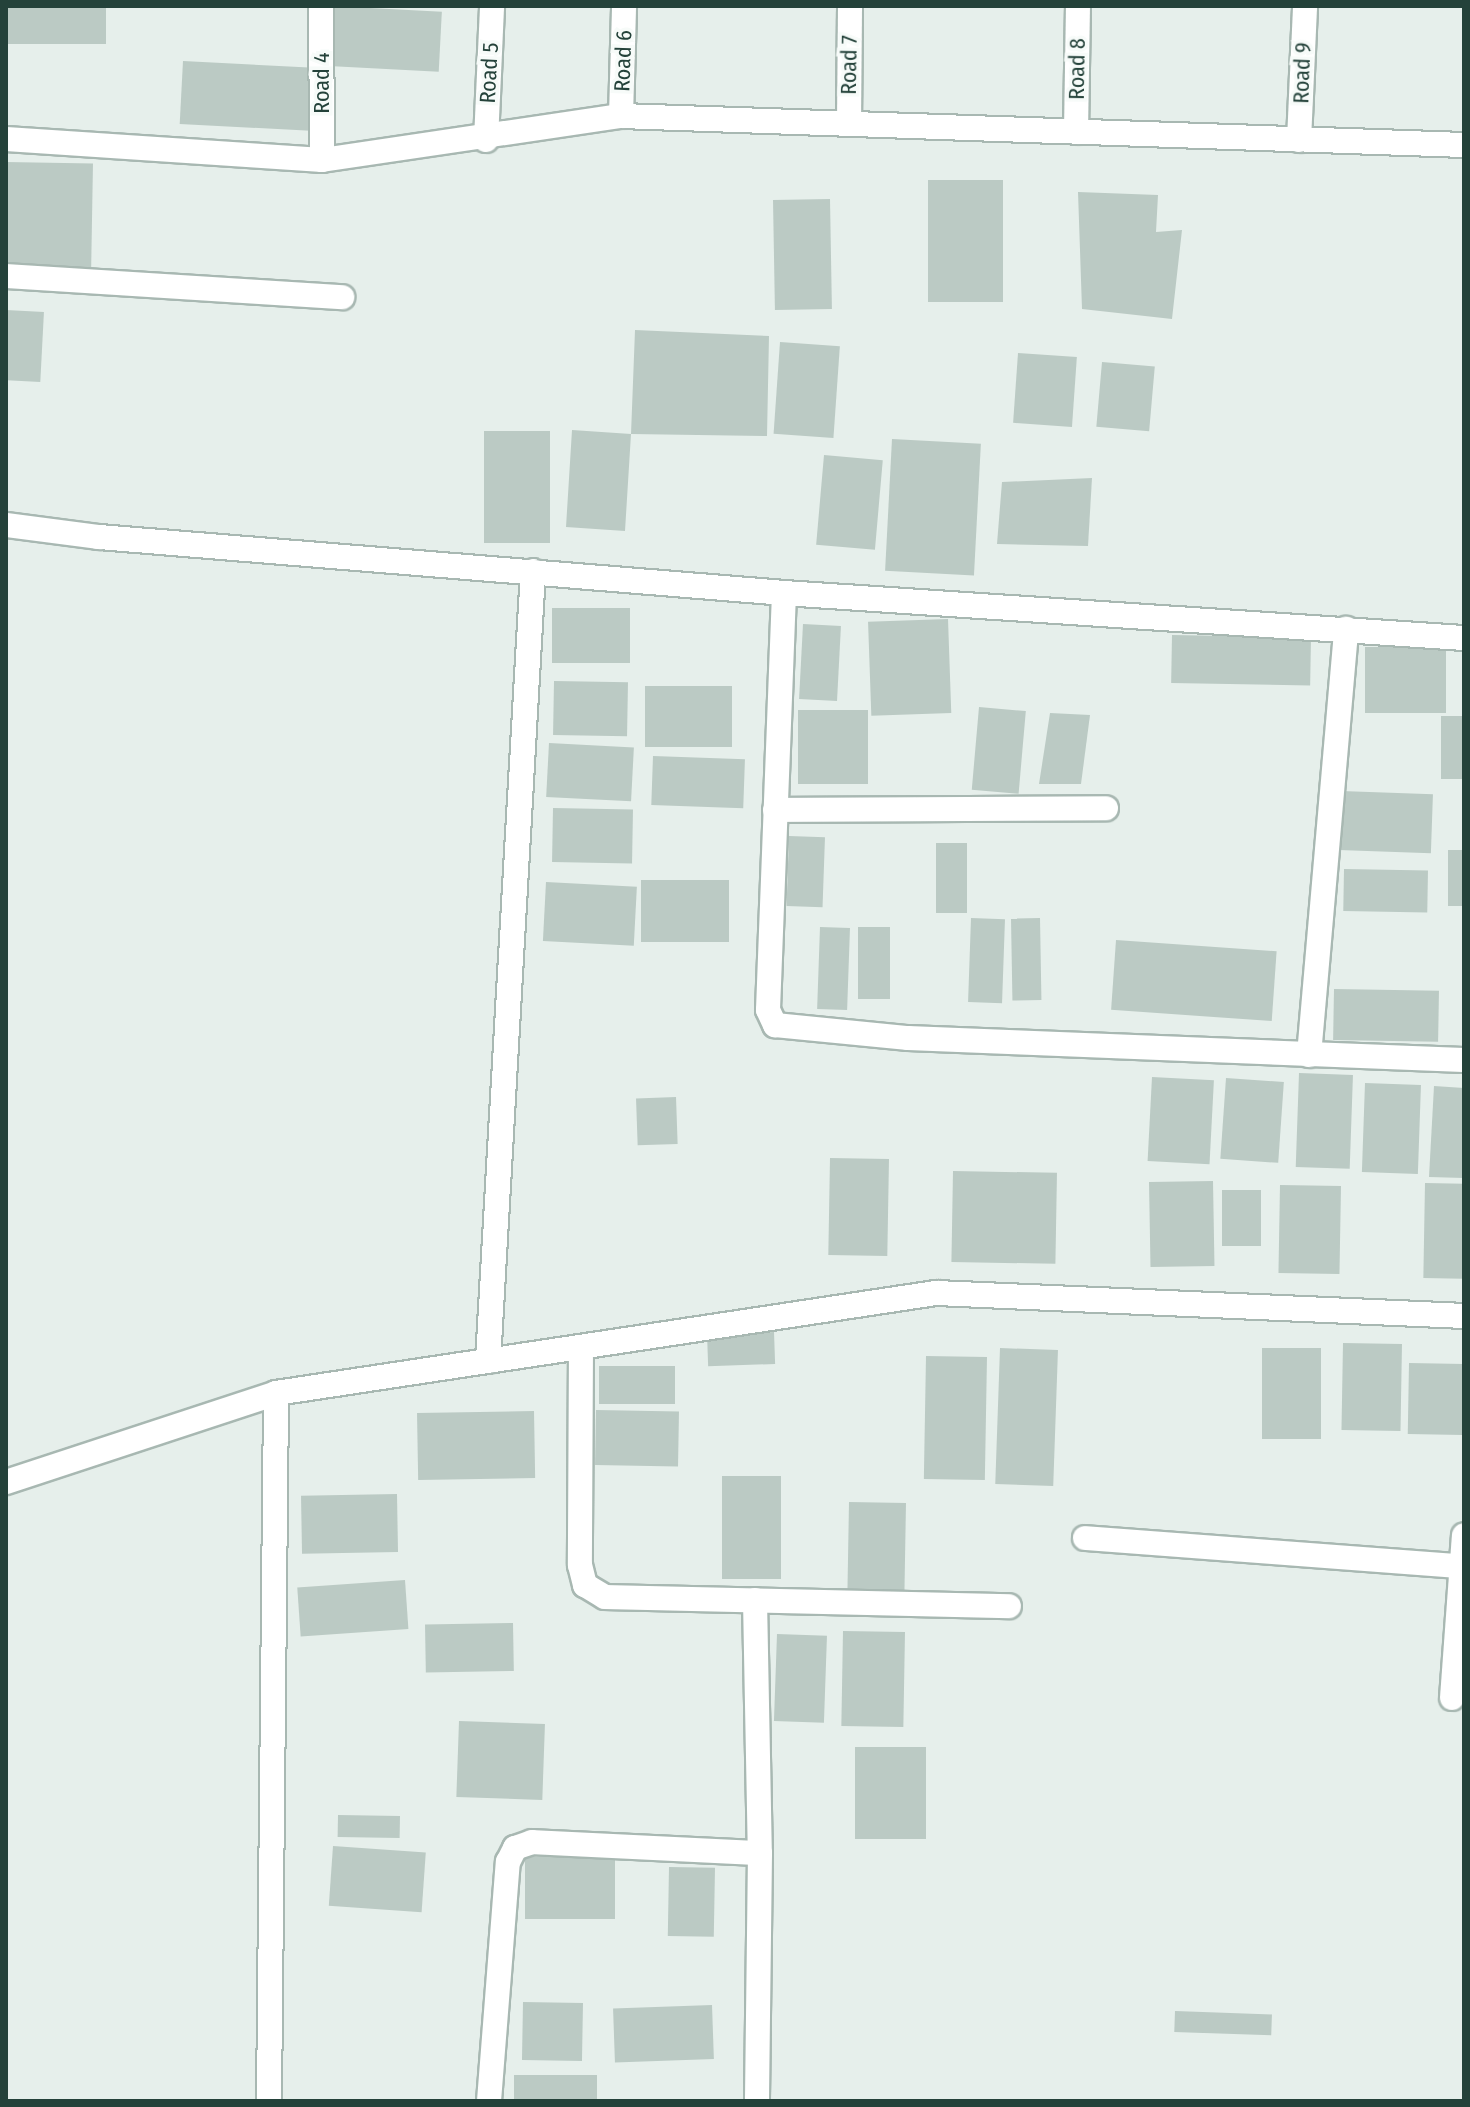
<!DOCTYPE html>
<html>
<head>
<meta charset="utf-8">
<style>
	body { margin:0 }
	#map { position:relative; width:1470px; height:2107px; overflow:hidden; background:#e6efeb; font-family:"Fira Sans Condensed",sans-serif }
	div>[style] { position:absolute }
	.building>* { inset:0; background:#bbcac4; transform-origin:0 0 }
	.roads { filter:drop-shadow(2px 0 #a8b8b2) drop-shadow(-2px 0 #a8b8b2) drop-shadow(0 2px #a8b8b2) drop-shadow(0 -2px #a8b8b2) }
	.minor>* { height:24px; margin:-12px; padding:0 12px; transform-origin:12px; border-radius:12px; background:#fff }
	span { translate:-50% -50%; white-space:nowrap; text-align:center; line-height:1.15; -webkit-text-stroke:7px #f7fbf9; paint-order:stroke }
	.street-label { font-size:22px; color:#24423a }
	.frame { position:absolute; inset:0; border:8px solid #24423a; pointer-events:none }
</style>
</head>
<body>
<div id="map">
	<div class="building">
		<i style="left:6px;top:6px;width:100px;height:38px"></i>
		<i style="left:332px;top:6px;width:110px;height:60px;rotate:3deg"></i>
		<i style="left:183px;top:61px;width:131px;height:63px;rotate:3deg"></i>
		<i style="left:6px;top:162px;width:87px;height:106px;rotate:1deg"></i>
		<i style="left:1003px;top:180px;width:122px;height:75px;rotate:90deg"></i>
		<i style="clip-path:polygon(1078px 192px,1158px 195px,1156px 232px,1182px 230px,1172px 319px,1082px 309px)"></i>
		<i style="left:830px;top:199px;width:110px;height:57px;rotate:89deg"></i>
		<i style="left:6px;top:310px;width:38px;height:70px;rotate:3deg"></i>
		<i style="clip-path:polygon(635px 330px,769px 336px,767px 436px,631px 434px,625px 531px,566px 527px,572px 430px,631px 434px)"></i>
		<i style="left:780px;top:342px;width:60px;height:92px;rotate:4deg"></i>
		<i style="left:1018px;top:353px;width:59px;height:70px;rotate:4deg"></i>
		<i style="left:1102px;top:362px;width:53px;height:65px;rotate:5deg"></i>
		<i style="left:484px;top:431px;width:66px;height:112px"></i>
		<i style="left:892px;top:439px;width:89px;height:132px;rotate:3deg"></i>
		<i style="left:824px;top:455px;width:59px;height:90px;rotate:5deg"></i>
		<i style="clip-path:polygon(1092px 478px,1088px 546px,997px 544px,1002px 482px)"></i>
		<i style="left:630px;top:608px;width:55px;height:78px;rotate:90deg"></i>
		<i style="left:948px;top:619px;width:94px;height:80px;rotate:88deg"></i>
		<i style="left:803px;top:624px;width:38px;height:75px;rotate:3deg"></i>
		<i style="left:1172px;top:635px;width:139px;height:48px;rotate:1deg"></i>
		<i style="left:1365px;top:647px;width:81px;height:66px"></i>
		<i style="left:554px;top:681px;width:74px;height:54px;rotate:1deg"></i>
		<i style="left:645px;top:686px;width:87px;height:61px"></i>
		<i style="left:979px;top:707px;width:47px;height:83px;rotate:5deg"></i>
		<i style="left:798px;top:710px;width:70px;height:74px"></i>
		<i style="clip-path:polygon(1050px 713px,1090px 715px,1081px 784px,1039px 784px)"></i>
		<i style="left:1441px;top:716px;width:23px;height:63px"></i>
		<i style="left:549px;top:743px;width:85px;height:54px;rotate:3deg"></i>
		<i style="left:653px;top:756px;width:92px;height:49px;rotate:2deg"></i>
		<i style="left:1341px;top:791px;width:92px;height:59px;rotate:2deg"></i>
		<i style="left:553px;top:808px;width:80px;height:54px;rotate:1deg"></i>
		<i style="left:789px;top:836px;width:36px;height:70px;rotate:2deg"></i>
		<i style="left:936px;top:843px;width:31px;height:70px"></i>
		<i style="left:1464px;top:850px;width:56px;height:16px;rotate:90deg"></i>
		<i style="left:1344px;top:869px;width:84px;height:42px;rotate:1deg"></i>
		<i style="left:641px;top:880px;width:88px;height:62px"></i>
		<i style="left:546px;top:882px;width:91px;height:59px;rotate:3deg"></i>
		<i style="left:971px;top:918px;width:34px;height:84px;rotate:2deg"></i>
		<i style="left:1040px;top:918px;width:82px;height:29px;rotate:89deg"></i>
		<i style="left:820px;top:927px;width:30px;height:82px;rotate:2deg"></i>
		<i style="left:858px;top:927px;width:32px;height:72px"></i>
		<i style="left:1116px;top:940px;width:161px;height:70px;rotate:4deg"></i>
		<i style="left:1334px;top:989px;width:105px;height:51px;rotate:1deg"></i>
		<i style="left:1299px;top:1073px;width:54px;height:94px;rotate:2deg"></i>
		<i style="left:1152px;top:1077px;width:62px;height:84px;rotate:3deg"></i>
		<i style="left:1226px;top:1078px;width:58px;height:81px;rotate:4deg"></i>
		<i style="left:1365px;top:1083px;width:56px;height:89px;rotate:2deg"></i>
		<i style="clip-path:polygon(1434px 1086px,1464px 1088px,1464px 1178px,1429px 1177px)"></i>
		<i style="left:676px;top:1097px;width:47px;height:40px;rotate:88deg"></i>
		<i style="left:830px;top:1158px;width:59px;height:97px;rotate:1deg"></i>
		<i style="left:953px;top:1171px;width:104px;height:91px;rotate:1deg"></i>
		<i style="left:1213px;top:1181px;width:85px;height:64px;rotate:89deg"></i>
		<i style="left:1425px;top:1183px;width:39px;height:95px;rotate:1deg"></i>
		<i style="left:1280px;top:1185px;width:61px;height:88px;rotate:1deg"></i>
		<i style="left:1222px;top:1190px;width:39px;height:56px"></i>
		<i style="left:774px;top:1332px;width:32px;height:67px;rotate:88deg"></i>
		<i style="left:1343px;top:1343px;width:59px;height:87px;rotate:1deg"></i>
		<i style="left:1000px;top:1348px;width:58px;height:136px;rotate:2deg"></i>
		<i style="left:1262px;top:1348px;width:59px;height:91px"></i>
		<i style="left:926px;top:1356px;width:61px;height:123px;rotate:1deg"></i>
		<i style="left:1409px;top:1363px;width:55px;height:71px;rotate:1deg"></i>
		<i style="left:599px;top:1366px;width:76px;height:38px"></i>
		<i style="left:596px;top:1410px;width:83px;height:55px;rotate:1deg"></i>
		<i style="left:534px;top:1411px;width:67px;height:117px;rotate:89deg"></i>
		<i style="left:722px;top:1476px;width:59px;height:103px"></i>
		<i style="left:397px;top:1494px;width:58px;height:96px;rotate:89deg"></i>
		<i style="left:849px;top:1502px;width:57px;height:93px;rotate:1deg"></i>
		<i style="left:405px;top:1580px;width:49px;height:108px;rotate:86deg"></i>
		<i style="left:513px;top:1623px;width:48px;height:88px;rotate:89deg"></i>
		<i style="left:843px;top:1631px;width:62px;height:95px;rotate:1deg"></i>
		<i style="left:777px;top:1634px;width:50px;height:87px;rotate:2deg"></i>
		<i style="left:459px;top:1721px;width:86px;height:76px;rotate:2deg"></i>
		<i style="left:855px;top:1747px;width:71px;height:92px"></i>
		<i style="left:338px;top:1815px;width:62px;height:22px;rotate:1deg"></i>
		<i style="left:333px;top:1846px;width:93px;height:60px;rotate:4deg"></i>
		<i style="left:525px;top:1857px;width:90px;height:62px"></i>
		<i style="left:669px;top:1867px;width:46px;height:69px;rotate:1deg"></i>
		<i style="left:523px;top:2002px;width:60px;height:58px;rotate:1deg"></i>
		<i style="left:712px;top:2005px;width:54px;height:99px;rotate:88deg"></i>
		<i style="left:1175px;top:2011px;width:97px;height:21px;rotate:2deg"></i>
		<i style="left:514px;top:2075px;width:83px;height:26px"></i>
	</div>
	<div class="roads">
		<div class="minor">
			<i style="left:321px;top:6px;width:154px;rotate:89.6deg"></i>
			<i style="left:621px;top:116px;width:110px;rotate:-88.4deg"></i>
			<i style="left:849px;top:123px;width:117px;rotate:-89.5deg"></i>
			<i style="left:1076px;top:132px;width:126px;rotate:-89.1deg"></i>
			<i style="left:6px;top:139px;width:317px;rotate:3.8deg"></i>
			<i style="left:322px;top:160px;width:302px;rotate:-8.4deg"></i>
			<i style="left:621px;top:116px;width:843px;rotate:1.97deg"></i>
			<i style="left:486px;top:140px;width:134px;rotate:-87.4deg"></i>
			<i style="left:1299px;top:140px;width:134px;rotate:-87.4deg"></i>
			<i style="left:6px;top:276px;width:337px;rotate:3.6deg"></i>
			<i style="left:6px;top:525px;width:94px;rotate:7.4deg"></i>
			<i style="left:99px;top:537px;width:687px;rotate:4.67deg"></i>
			<i style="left:784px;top:593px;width:681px;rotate:3.79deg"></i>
			<i style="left:784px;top:593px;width:417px;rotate:92.2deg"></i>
			<i style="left:768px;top:1010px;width:17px;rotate:65deg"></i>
			<i style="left:775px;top:1025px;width:134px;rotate:5.6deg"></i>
			<i style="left:908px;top:1038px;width:556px;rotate:2.27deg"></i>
			<i style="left:775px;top:810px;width:331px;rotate:-0.3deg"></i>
			<i style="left:1309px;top:1055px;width:428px;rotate:-85deg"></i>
			<i style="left:581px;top:1347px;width:218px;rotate:90.3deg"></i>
			<i style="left:580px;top:1565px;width:21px;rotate:76deg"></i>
			<i style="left:585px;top:1585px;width:23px;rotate:31deg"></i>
			<i style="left:605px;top:1597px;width:404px;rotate:1.3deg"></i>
			<i style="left:488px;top:1361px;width:791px;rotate:-86.74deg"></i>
			<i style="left:6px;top:1482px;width:284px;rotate:-18.2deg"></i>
			<i style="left:276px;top:1393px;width:668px;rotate:-8.62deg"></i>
			<i style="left:936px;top:1293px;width:529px;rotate:2.49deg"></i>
			<i style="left:1085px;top:1538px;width:376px;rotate:4.3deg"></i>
			<i style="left:755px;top:1600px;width:253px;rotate:88.9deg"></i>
			<i style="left:760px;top:1853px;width:248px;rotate:90.7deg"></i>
			<i style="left:1452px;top:1698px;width:163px;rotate:-85.8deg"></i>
			<i style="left:269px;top:2101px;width:708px;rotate:-89.43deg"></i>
			<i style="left:489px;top:2101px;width:240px;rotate:-85.5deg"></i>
			<i style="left:508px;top:1862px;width:16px;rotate:-63deg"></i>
			<i style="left:515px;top:1848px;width:18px;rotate:-19deg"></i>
			<i style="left:532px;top:1842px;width:228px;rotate:2.8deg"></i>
		</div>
	</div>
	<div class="street-label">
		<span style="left:623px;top:61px;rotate:-88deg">Road 6</span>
		<span style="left:849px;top:65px;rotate:-89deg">Road 7</span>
		<span style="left:1077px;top:69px;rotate:-89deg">Road 8</span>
		<span style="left:489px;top:73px;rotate:-87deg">Road 5</span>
		<span style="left:1302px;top:73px;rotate:-88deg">Road 9</span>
		<span style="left:322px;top:83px;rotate:-90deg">Road 4</span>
	</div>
	<div class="frame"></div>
</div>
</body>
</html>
